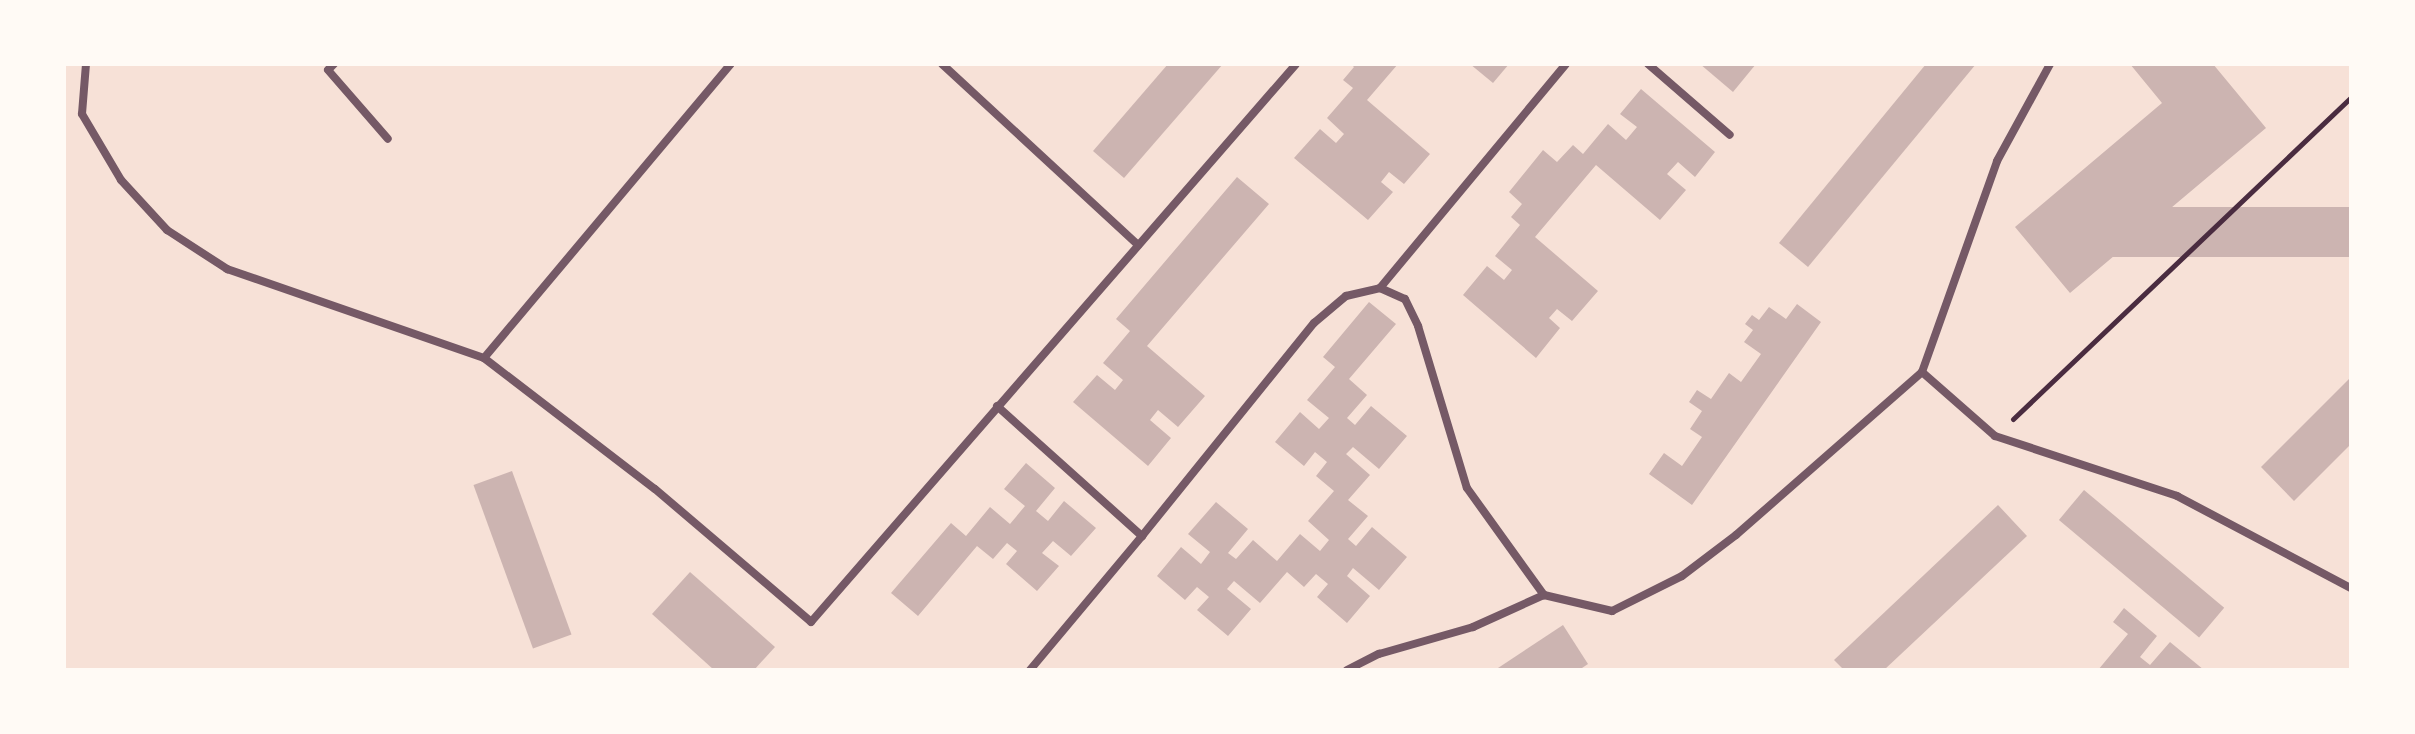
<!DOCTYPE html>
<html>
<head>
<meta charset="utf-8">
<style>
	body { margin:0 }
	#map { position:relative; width:2415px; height:734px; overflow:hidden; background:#f7e1d7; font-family:Commissioner,sans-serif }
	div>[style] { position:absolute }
	.building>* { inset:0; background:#ccb4b1; transform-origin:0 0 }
	.path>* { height:5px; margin:-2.5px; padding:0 2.5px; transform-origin:2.5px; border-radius:2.5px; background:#4a2c40 }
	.minor>* { height:8px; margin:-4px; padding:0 4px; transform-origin:4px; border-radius:4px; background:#755966 }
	span { translate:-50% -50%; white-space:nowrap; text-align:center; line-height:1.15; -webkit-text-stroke:8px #fffaf5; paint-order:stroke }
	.frame { position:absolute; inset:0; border:66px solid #fffaf5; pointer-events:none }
</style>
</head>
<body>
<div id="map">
	<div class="building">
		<i style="clip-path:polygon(1168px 64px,1223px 64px,1124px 178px,1093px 151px)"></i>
		<i style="clip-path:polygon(1351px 64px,1398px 64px,1367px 100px,1430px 154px,1404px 184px,1389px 172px,1381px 182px,1393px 192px,1368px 220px,1294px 158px,1320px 129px,1336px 143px,1344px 134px,1327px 118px,1353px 88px,1343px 80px,1354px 67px)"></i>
		<i style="clip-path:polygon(1470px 64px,1509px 64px,1493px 83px)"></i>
		<i style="clip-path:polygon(1700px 64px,1756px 64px,1733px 92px)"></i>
		<i style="clip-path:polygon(1926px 64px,1976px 64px,1808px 267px,1779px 243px)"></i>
		<i style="clip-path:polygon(2130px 64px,2213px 64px,2266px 128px,2070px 293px,2015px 227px,2162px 103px)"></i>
		<i style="clip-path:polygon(1641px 89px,1715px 152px,1695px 177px,1678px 162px,1667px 174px,1686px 190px,1660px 220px,1596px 165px,1535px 237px,1598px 291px,1572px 321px,1557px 309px,1549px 318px,1560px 328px,1536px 358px,1463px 295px,1487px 266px,1504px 280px,1512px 270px,1495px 256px,1520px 225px,1511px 217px,1522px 204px,1509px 192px,1543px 150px,1557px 162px,1573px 145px,1583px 154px,1608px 124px,1626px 140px,1637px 127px,1620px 114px)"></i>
		<i style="clip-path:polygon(1237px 177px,1269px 204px,1147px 346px,1205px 396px,1178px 427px,1158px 410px,1150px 420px,1171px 438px,1148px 466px,1073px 402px,1097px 375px,1115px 390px,1123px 380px,1103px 363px,1130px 331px,1116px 319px)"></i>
		<i style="left:2351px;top:207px;width:50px;height:277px;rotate:90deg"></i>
		<i style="clip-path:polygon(1369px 302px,1396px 324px,1349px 379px,1367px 395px,1347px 418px,1355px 425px,1371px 406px,1407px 436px,1379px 469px,1353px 447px,1346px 454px,1370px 475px,1348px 500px,1368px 516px,1348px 539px,1356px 546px,1372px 527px,1407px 557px,1379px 590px,1353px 568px,1347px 576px,1370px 596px,1347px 623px,1317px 597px,1328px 584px,1316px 574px,1304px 587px,1287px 572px,1260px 603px,1234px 581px,1227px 589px,1251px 609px,1228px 636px,1197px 610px,1209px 597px,1197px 587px,1185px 600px,1157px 576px,1181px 547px,1201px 564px,1210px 552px,1188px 534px,1216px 502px,1248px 529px,1228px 553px,1236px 559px,1253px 540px,1277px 561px,1300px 534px,1320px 551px,1329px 540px,1308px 521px,1334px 491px,1316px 476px,1327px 462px,1315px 452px,1304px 466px,1275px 442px,1300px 412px,1319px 429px,1329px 418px,1307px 400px,1335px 367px,1323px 357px)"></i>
		<i style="clip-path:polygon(1797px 304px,1821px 322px,1692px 505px,1649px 474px,1664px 453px,1682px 466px,1702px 437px,1690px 429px,1702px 411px,1689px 402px,1697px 390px,1711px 399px,1729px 373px,1741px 382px,1761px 354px,1744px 342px,1753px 330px,1745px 324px,1752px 315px,1759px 320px,1769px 307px,1786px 319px)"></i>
		<i style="clip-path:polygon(2351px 377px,2351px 444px,2294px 501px,2261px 467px)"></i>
		<i style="clip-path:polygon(1026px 463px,1055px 488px,1036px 511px,1048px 521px,1064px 501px,1096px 528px,1071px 556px,1053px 541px,1042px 553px,1059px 566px,1037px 591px,1006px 564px,1017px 551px,1007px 543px,993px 559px,977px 546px,918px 616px,891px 593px,951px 523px,966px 536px,990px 507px,1010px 524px,1025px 506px,1004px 489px)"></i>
		<i style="left:512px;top:471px;width:174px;height:41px;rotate:70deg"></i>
		<i style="left:2084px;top:490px;width:183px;height:39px;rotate:40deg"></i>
		<i style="clip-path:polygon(1998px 505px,2027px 536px,1884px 670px,1844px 670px,1834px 660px)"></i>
		<i style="clip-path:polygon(690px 572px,775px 647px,754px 670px,714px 670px,652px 614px)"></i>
		<i style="clip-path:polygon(2124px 608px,2157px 636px,2140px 657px,2150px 665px,2170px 642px,2204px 670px,2098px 670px,2128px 634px,2113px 622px)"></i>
		<i style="clip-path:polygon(1563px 625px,1588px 664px,1579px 670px,1495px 670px)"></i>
	</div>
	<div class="path">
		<i style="left:2013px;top:419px;width:467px;rotate:-43.6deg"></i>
	</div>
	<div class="minor">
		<i style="left:86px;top:64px;width:50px;rotate:94.6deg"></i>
		<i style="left:82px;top:114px;width:77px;rotate:59.4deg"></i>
		<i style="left:121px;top:180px;width:68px;rotate:47.4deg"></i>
		<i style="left:167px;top:230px;width:72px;rotate:33deg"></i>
		<i style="left:227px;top:269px;width:272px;rotate:19.1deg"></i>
		<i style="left:484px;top:358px;width:215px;rotate:37.5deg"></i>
		<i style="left:655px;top:489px;width:205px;rotate:40.4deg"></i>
		<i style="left:811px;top:622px;width:739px;rotate:-49deg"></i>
		<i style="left:334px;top:64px;width:8px;rotate:135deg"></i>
		<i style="left:328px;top:70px;width:91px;rotate:49deg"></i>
		<i style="left:942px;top:64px;width:267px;rotate:42.7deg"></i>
		<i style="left:1648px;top:64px;width:108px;rotate:40.9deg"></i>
		<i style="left:1380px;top:288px;width:291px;rotate:-50.3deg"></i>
		<i style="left:484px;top:358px;width:384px;rotate:-50deg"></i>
		<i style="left:1922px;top:372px;width:97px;rotate:41.2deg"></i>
		<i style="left:1995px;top:436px;width:192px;rotate:18.2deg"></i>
		<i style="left:2177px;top:496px;width:197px;rotate:27.9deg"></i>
		<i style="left:997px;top:406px;width:195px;rotate:41.9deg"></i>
		<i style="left:1142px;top:536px;width:274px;rotate:-51.1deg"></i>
		<i style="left:1314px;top:323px;width:42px;rotate:-40.2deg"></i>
		<i style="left:1346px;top:296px;width:35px;rotate:-13deg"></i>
		<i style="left:1380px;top:288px;width:27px;rotate:24deg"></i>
		<i style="left:1405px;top:299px;width:30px;rotate:64deg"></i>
		<i style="left:1418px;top:326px;width:169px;rotate:73.2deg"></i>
		<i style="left:1467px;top:488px;width:132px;rotate:54.3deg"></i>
		<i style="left:1030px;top:670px;width:175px;rotate:-50.1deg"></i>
		<i style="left:1347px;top:670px;width:36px;rotate:-27deg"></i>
		<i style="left:1379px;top:654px;width:98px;rotate:-16deg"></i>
		<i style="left:1473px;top:627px;width:78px;rotate:-24.3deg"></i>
		<i style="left:1544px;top:595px;width:70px;rotate:13.2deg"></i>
		<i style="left:1612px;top:611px;width:78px;rotate:-26.6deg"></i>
		<i style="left:1682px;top:576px;width:68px;rotate:-37.2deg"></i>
		<i style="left:1736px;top:535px;width:247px;rotate:-41.2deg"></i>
		<i style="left:1922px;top:372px;width:224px;rotate:-70.4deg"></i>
		<i style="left:1997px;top:161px;width:111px;rotate:-61.3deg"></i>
	</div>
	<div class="frame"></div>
</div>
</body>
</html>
